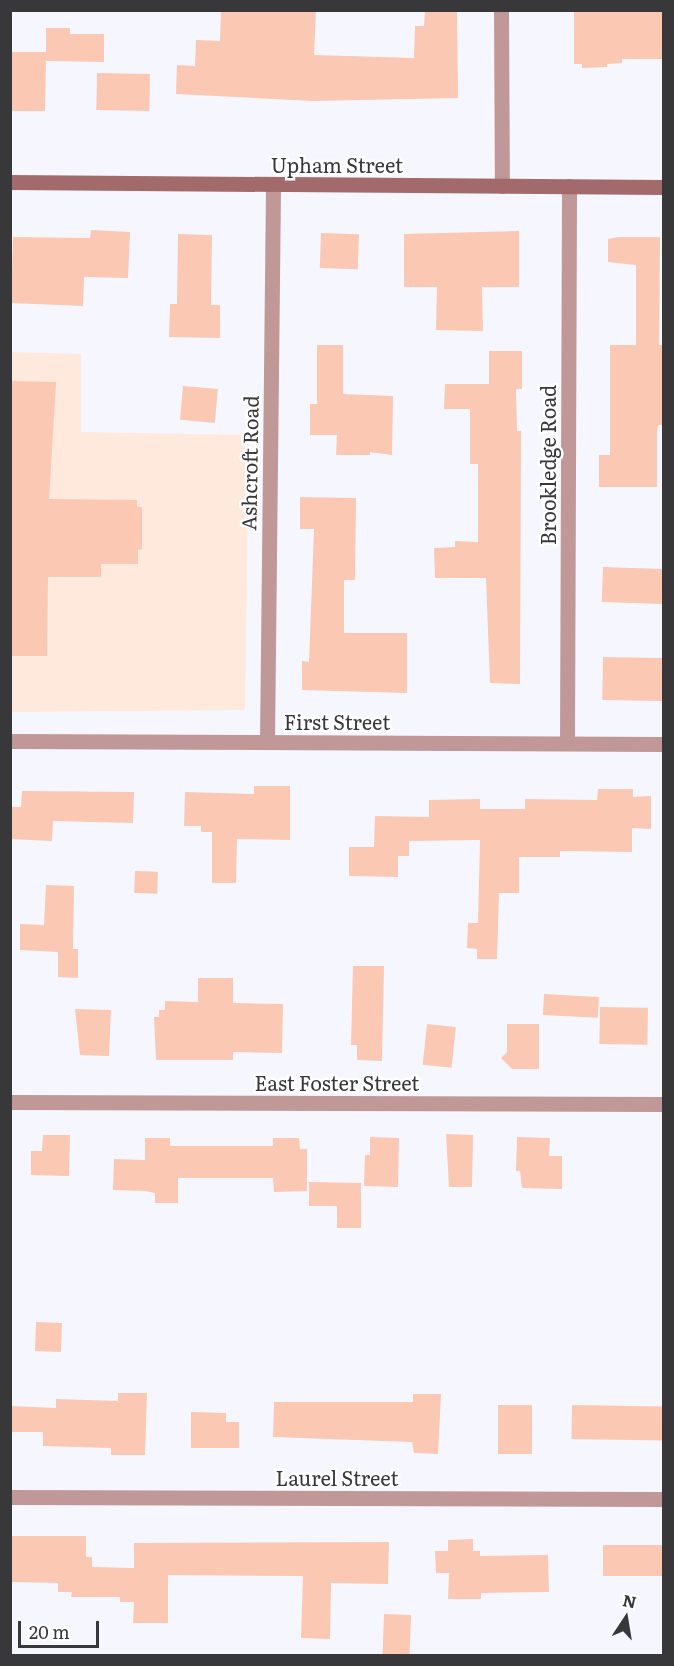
<!DOCTYPE html>
<html>
<head>
<meta charset="utf-8">
<style>
	body { margin:0 }
	#map { position:relative; width:674px; height:1666px; overflow:hidden; background:#f6f7fe; font-family:Literata,serif }
	div>[style] { position:absolute }
	.education>* { inset:0; background:#ffe8dc }
	.building>* { inset:0; background:#fbc8b3; transform-origin:0 0 }
	.minor>* { height:15px; margin:-7.5px; padding:0 7.5px; transform-origin:7.5px; border-radius:7.5px; background:#c09898 }
	.secondary>* { height:15px; margin:-7.5px; padding:0 7.5px; transform-origin:7.5px; border-radius:7.5px; background:#a26a6b }
	span { translate:-50% -50%; white-space:nowrap; text-align:center; line-height:1.15; -webkit-text-stroke:5px #fff; paint-order:stroke }
	.street-label { font-size:20px; color:#38383b }
	.frame { position:absolute; inset:0; border:12px solid #38383b; pointer-events:none }
	.north { position:absolute; left:596px; top:1588px; width:60px; height:60px; -webkit-text-stroke:4px #fff; paint-order:stroke; rotate:12deg; font-size:16px; font-weight:700; line-height:24px; text-align:center; color:#38383b }
	.north::after { content:''; display:block; margin:auto; width:21px; height:27px; background:#38383b; clip-path:polygon(50% 0,100% 100%,50% 72%,0 100%) }
	.scale { position:absolute; left:18px; top:1621px; width:81px; height:27px; box-sizing:border-box; border:3px solid #38383b; border-top:0; padding-left:8px; font-size:18px; line-height:21px; white-space:nowrap; color:#38383b; -webkit-text-stroke:4px #fff; paint-order:stroke }
</style>
</head>
<body>
<div id="map">
	<div class="education">
		<i style="clip-path:polygon(11px 352px,81px 354px,81px 432px,249px 435px,245px 710px,11px 712px)"></i>
	</div>
	<div class="building">
		<i style="clip-path:polygon(221px 10px,316px 10px,314px 55px,414px 58px,415px 26px,424px 26px,425px 10px,457px 10px,458px 98px,313px 101px,176px 94px,177px 65px,195px 66px,196px 40px,220px 41px)"></i>
		<i style="clip-path:polygon(574px 10px,663px 10px,663px 59px,622px 59px,622px 63px,607px 64px,607px 67px,582px 68px,582px 64px,574px 64px)"></i>
		<i style="clip-path:polygon(46px 28px,70px 28px,70px 34px,104px 34px,104px 62px,46px 61px,45px 111px,10px 111px,10px 52px,46px 52px)"></i>
		<i style="left:97px;top:73px;width:53px;height:37px;rotate:1deg"></i>
		<i style="clip-path:polygon(91px 230px,130px 232px,128px 278px,84px 277px,83px 306px,11px 303px,13px 237px,90px 238px)"></i>
		<i style="clip-path:polygon(519px 231px,519px 287px,482px 287px,483px 331px,436px 330px,437px 287px,404px 287px,404px 234px)"></i>
		<i style="left:321px;top:233px;width:38px;height:35px;rotate:2deg"></i>
		<i style="clip-path:polygon(178px 234px,212px 235px,211px 305px,220px 305px,220px 338px,169px 337px,170px 304px,177px 304px)"></i>
		<i style="clip-path:polygon(618px 237px,660px 237px,659px 345px,663px 345px,663px 425px,658px 425px,657px 433px,657px 487px,599px 487px,599px 455px,610px 455px,610px 345px,636px 345px,636px 265px,608px 262px,608px 239px)"></i>
		<i style="clip-path:polygon(317px 345px,343px 345px,343px 394px,393px 396px,392px 455px,370px 452px,370px 455px,336px 455px,337px 435px,310px 435px,310px 404px,317px 404px)"></i>
		<i style="clip-path:polygon(489px 351px,522px 351px,522px 389px,516px 389px,517px 431px,521px 431px,520px 684px,490px 683px,486px 578px,435px 578px,434px 548px,455px 547px,455px 541px,478px 542px,478px 464px,470px 464px,470px 409px,444px 409px,445px 384px,489px 384px)"></i>
		<i style="clip-path:polygon(10px 381px,56px 382px,49px 499px,137px 500px,137px 507px,142px 507px,142px 550px,138px 549px,138px 564px,101px 564px,101px 577px,48px 577px,47px 656px,10px 656px)"></i>
		<i style="left:183px;top:386px;width:35px;height:34px;rotate:5deg"></i>
		<i style="clip-path:polygon(300px 497px,356px 498px,355px 580px,344px 580px,344px 633px,407px 633px,407px 693px,302px 690px,302px 661px,309px 662px,314px 529px,300px 529px)"></i>
		<i style="left:603px;top:567px;width:60px;height:35px;rotate:2deg"></i>
		<i style="left:603px;top:657px;width:60px;height:43px;rotate:1deg"></i>
		<i style="clip-path:polygon(254px 786px,290px 786px,290px 840px,237px 839px,236px 883px,212px 883px,212px 832px,201px 832px,201px 826px,184px 826px,185px 792px,254px 794px)"></i>
		<i style="clip-path:polygon(598px 789px,633px 789px,633px 797px,651px 796px,651px 829px,632px 828px,632px 852px,560px 851px,560px 857px,519px 857px,519px 893px,499px 893px,497px 959px,477px 959px,477px 949px,467px 948px,468px 923px,478px 923px,480px 840px,409px 841px,409px 856px,398px 856px,398px 877px,349px 876px,349px 847px,374px 847px,375px 816px,429px 817px,429px 800px,480px 799px,480px 809px,525px 809px,525px 799px,597px 800px)"></i>
		<i style="clip-path:polygon(22px 791px,134px 792px,133px 823px,53px 821px,52px 841px,10px 839px,10px 807px,21px 807px)"></i>
		<i style="left:135px;top:871px;width:23px;height:22px;rotate:2deg"></i>
		<i style="clip-path:polygon(46px 885px,74px 886px,73px 949px,78px 949px,78px 978px,58px 977px,58px 952px,20px 950px,20px 924px,44px 925px)"></i>
		<i style="clip-path:polygon(353px 966px,384px 966px,382px 1061px,357px 1060px,357px 1045px,351px 1045px)"></i>
		<i style="clip-path:polygon(198px 978px,233px 978px,233px 1003px,283px 1004px,282px 1053px,233px 1052px,233px 1060px,156px 1060px,154px 1017px,159px 1017px,159px 1010px,165px 1010px,165px 1001px,198px 1002px)"></i>
		<i style="left:544px;top:994px;width:55px;height:21px;rotate:3deg"></i>
		<i style="left:600px;top:1007px;width:48px;height:37px;rotate:1deg"></i>
		<i style="clip-path:polygon(75px 1009px,111px 1010px,109px 1056px,80px 1055px)"></i>
		<i style="left:427px;top:1024px;width:29px;height:41px;rotate:6deg"></i>
		<i style="clip-path:polygon(507px 1024px,539px 1024px,539px 1069px,512px 1069px,501px 1058px,507px 1052px)"></i>
		<i style="clip-path:polygon(446px 1134px,473px 1135px,472px 1187px,449px 1187px)"></i>
		<i style="clip-path:polygon(43px 1135px,70px 1135px,69px 1176px,31px 1175px,31px 1151px,42px 1151px)"></i>
		<i style="clip-path:polygon(370px 1137px,399px 1138px,398px 1187px,364px 1186px,365px 1155px,370px 1155px)"></i>
		<i style="clip-path:polygon(517px 1137px,550px 1138px,549px 1156px,562px 1156px,562px 1189px,522px 1188px,520px 1171px,516px 1171px)"></i>
		<i style="clip-path:polygon(145px 1138px,170px 1138px,170px 1146px,273px 1146px,273px 1138px,299px 1138px,300px 1149px,307px 1149px,307px 1191px,274px 1192px,273px 1178px,178px 1178px,178px 1203px,155px 1203px,155px 1193px,145px 1191px,113px 1190px,114px 1159px,145px 1160px)"></i>
		<i style="clip-path:polygon(309px 1182px,361px 1183px,361px 1228px,337px 1228px,337px 1206px,309px 1206px)"></i>
		<i style="left:36px;top:1322px;width:26px;height:29px;rotate:2deg"></i>
		<i style="clip-path:polygon(118px 1393px,147px 1393px,145px 1455px,111px 1455px,111px 1448px,43px 1446px,43px 1432px,10px 1432px,10px 1406px,56px 1408px,56px 1399px,118px 1401px)"></i>
		<i style="clip-path:polygon(413px 1394px,441px 1394px,438px 1454px,414px 1453px,412px 1442px,273px 1437px,274px 1402px,413px 1402px)"></i>
		<i style="left:498px;top:1405px;width:34px;height:49px"></i>
		<i style="left:572px;top:1405px;width:91px;height:34px;rotate:1deg"></i>
		<i style="clip-path:polygon(191px 1412px,226px 1413px,226px 1422px,239px 1422px,239px 1448px,191px 1448px)"></i>
		<i style="clip-path:polygon(10px 1536px,86px 1536px,86px 1557px,92px 1557px,92px 1567px,134px 1568px,134px 1543px,389px 1542px,388px 1584px,331px 1583px,330px 1639px,301px 1638px,303px 1576px,168px 1575px,168px 1623px,133px 1623px,134px 1602px,120px 1602px,120px 1597px,71px 1597px,72px 1592px,58px 1592px,58px 1583px,10px 1582px)"></i>
		<i style="clip-path:polygon(473px 1539px,473px 1551px,480px 1551px,480px 1556px,548px 1555px,549px 1592px,481px 1593px,481px 1599px,448px 1599px,449px 1573px,436px 1573px,435px 1551px,448px 1551px,448px 1540px)"></i>
		<i style="left:663px;top:1545px;width:31px;height:60px;rotate:90deg"></i>
		<i style="left:384px;top:1614px;width:27px;height:42px;rotate:2deg"></i>
	</div>
	<div class="minor">
		<i style="left:501px;top:10px;width:176px;rotate:89.7deg"></i>
		<i style="left:10px;top:741px;width:654px;rotate:0.26deg"></i>
		<i style="left:267px;top:742px;width:558px;rotate:-89.38deg"></i>
		<i style="left:567px;top:743px;width:557px;rotate:-89.79deg"></i>
		<i style="left:10px;top:1102px;width:654px;rotate:0.18deg"></i>
		<i style="left:10px;top:1497px;width:654px;rotate:0.18deg"></i>
	</div>
	<div class="secondary">
		<i style="left:10px;top:182px;width:654px;rotate:0.44deg"></i>
	</div>
	<div class="street-label">
		<span style="left:337px;top:164px">Upham Street</span>
		<span style="left:249px;top:463px;rotate:-89deg">Ashcroft Road</span>
		<span style="left:547px;top:465px;rotate:-90deg">Brookledge Road</span>
		<span style="left:337px;top:721px">First Street</span>
		<span style="left:337px;top:1082px">East Foster Street</span>
		<span style="left:337px;top:1477px">Laurel Street</span>
	</div>
	<div class="frame"></div>
	<div class="north">N</div>
	<div class="scale">20 m</div>
</div>
</body>
</html>
